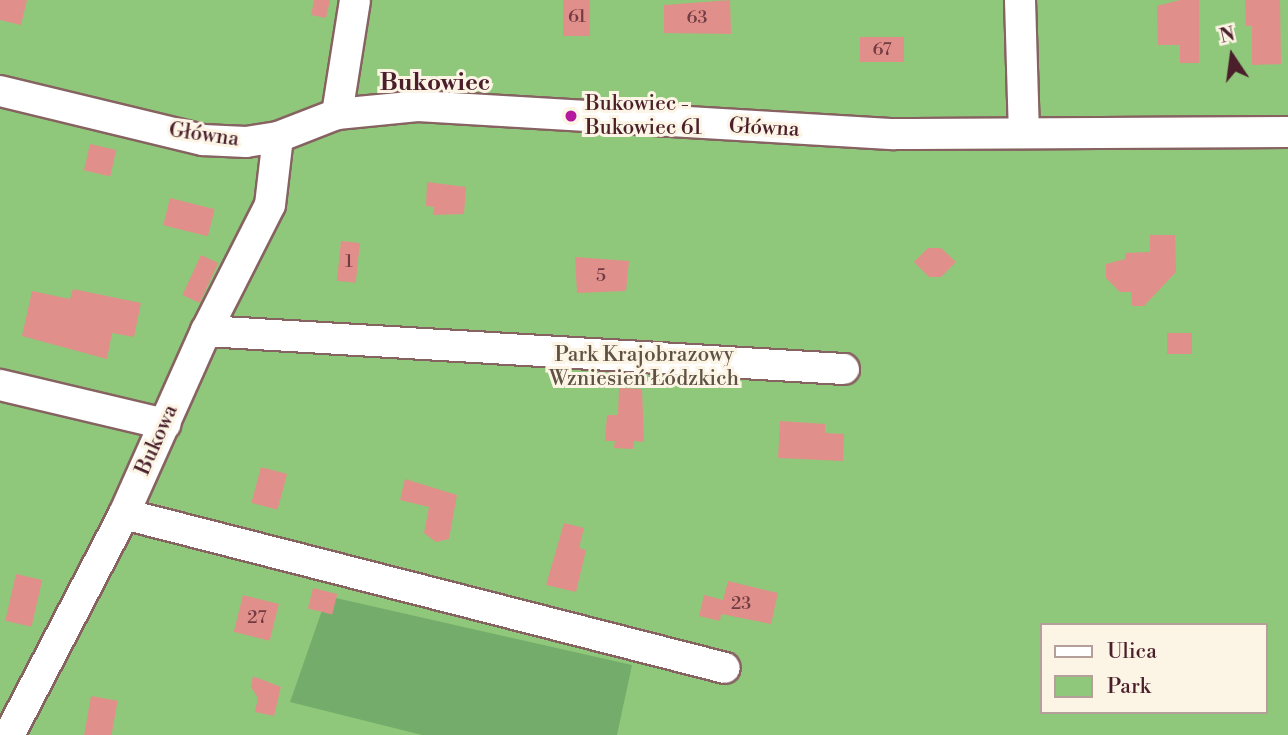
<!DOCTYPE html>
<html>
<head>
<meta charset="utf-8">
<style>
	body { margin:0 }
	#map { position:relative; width:1288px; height:735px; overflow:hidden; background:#f6dfc4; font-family:"Libre Bodoni",serif }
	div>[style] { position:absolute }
	.green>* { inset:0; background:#90c87b }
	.forest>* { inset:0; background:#74ac6b }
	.building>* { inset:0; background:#e18f8a; transform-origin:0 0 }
	.roads { filter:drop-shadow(2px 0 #866261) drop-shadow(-2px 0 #866261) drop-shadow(0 2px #866261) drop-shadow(0 -2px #866261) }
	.minor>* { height:30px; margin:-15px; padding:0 15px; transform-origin:15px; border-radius:15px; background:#fff }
	.dots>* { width:19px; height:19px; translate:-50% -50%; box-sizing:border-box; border:4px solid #fcf5e5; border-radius:50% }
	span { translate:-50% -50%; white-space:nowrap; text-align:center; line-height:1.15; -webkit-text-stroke:6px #fcf5e5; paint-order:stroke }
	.number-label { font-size:18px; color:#703b43 }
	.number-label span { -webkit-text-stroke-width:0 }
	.poi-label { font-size:21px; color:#4a1f2b }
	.left { translate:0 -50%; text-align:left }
	.street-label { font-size:21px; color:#4a1f2b }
	.park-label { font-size:21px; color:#5f5243 }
	.quarter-label { font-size:24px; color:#4a1f2b; font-weight:700 }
	.legend { position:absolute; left:1040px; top:623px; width:228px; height:91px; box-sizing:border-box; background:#fcf5e5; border:2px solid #b59f9b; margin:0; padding:9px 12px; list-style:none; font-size:21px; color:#4a1f2b }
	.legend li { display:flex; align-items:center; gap:14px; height:35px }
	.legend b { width:35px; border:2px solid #b59f9b }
	.north { position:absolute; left:1197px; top:21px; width:70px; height:70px; -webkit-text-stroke:5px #fcf5e5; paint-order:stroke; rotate:347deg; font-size:19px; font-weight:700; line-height:28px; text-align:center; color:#4a1f2b }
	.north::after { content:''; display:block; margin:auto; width:24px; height:32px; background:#4a1f2b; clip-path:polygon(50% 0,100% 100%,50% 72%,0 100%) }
</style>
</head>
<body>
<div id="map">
	<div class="green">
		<i style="clip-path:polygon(evenodd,0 0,1288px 0,1288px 735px,0 735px,0 0,1041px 625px,1265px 625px,1265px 712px,1041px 712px,1041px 625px)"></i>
	</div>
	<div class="forest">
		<i style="clip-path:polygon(327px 596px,632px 665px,617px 735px,422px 735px,290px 702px)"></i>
	</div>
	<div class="building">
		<i style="clip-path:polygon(0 0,27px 0,21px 25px,0 20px)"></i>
		<i style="clip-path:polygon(314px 0,330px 0,326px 18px,311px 15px)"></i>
		<i style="left:563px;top:0;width:27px;height:36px"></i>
		<i style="clip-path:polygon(730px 0,731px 34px,664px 33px,664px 5px)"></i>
		<i style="clip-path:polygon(1180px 0,1199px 0,1199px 63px,1180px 63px,1180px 45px,1158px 45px,1157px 6px)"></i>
		<i style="clip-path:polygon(1245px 0,1280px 0,1281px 64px,1252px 65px,1252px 26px,1246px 26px)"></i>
		<i style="left:904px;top:37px;width:25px;height:44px;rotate:90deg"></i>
		<i style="left:90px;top:144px;width:27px;height:27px;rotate:13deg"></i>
		<i style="clip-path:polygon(427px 182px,466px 187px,464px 214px,433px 215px,434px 207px,426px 206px)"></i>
		<i style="left:170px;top:198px;width:46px;height:28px;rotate:14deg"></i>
		<i style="clip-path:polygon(1150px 235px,1175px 235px,1176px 272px,1144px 306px,1132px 306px,1131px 292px,1120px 292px,1106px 278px,1106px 264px,1125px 259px,1125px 253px,1150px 252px)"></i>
		<i style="left:341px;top:241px;width:19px;height:40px;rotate:6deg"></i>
		<i style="clip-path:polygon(928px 248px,941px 248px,956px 262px,941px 277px,929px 277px,914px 262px)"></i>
		<i style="left:201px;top:255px;width:19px;height:44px;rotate:25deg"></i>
		<i style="clip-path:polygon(575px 257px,629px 261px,626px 291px,577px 293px)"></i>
		<i style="clip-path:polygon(73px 289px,141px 303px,134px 337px,112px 333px,107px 359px,22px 336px,32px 291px,70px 299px)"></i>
		<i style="left:1192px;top:333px;width:21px;height:25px;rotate:90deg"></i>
		<i style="clip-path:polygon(619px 388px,642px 389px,644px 442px,634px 441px,633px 449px,614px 448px,615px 441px,605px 441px,607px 415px,618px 415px)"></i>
		<i style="clip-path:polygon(780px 421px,825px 424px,825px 433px,844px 434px,843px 461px,778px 458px)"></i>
		<i style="left:261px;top:467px;width:27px;height:37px;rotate:15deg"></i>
		<i style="clip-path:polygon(405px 479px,457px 495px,449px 539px,436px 542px,424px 533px,429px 507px,400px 500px)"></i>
		<i style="clip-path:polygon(564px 523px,584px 528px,579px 548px,586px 550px,576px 592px,546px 585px)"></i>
		<i style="left:16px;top:574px;width:27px;height:48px;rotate:13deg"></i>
		<i style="clip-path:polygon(728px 581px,778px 593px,771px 624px,721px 614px,720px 621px,699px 616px,704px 595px,723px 600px)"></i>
		<i style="left:313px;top:588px;width:25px;height:21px;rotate:14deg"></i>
		<i style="left:243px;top:595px;width:37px;height:38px;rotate:14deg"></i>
		<i style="clip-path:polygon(253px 676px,281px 687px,274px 716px,255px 712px,258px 698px,251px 687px)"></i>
		<i style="left:91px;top:696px;width:27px;height:40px;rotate:10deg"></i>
	</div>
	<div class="roads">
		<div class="minor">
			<i style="left:1020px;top:0;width:133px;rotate:88.3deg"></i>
			<i style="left:0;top:91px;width:209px;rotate:13.6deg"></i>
			<i style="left:203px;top:140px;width:43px;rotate:2.7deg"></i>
			<i style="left:246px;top:142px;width:32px;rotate:-9deg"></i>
			<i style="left:278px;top:137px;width:63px;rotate:-21.3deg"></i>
			<i style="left:337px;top:114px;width:81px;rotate:-5.6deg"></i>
			<i style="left:418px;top:106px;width:477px;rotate:3.4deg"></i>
			<i style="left:894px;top:134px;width:394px;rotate:-0.3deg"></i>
			<i style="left:337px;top:114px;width:115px;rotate:-81deg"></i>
			<i style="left:206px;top:331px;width:639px;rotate:3.41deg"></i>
			<i style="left:0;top:385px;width:170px;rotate:13.3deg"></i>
			<i style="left:124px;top:514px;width:620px;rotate:14.37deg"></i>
			<i style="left:9px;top:735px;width:249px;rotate:-62.5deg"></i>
			<i style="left:124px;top:514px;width:201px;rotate:-65.9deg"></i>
			<i style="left:206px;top:331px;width:141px;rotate:-63.1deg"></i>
			<i style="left:270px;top:205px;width:68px;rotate:-83.3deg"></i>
		</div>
	</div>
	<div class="dots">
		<i style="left:571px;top:116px;background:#b5179e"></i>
	</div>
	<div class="number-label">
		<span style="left:577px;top:17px">61</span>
		<span style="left:697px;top:18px">63</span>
		<span style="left:882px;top:50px">67</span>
		<span style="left:349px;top:262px">1</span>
		<span style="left:601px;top:276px">5</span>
		<span style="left:741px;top:604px">23</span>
		<span style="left:257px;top:618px">27</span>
	</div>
	<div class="poi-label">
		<span class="left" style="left:585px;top:116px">Bukowiec -<br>Bukowiec 61</span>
	</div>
	<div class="street-label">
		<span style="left:764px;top:128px;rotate:3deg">Główna</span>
		<span style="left:204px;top:135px;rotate:8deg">Główna</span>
		<span style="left:157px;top:440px;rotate:-66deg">Bukowa</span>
	</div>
	<div class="park-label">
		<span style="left:644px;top:367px">Park Krajobrazowy<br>Wzniesień Łódzkich</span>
	</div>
	<div class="quarter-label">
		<span style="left:435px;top:84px">Bukowiec</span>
	</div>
	<ul class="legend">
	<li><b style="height:9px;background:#fff"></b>Ulica</li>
	<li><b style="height:19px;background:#90c87b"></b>Park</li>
	</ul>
	<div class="north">N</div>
</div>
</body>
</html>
